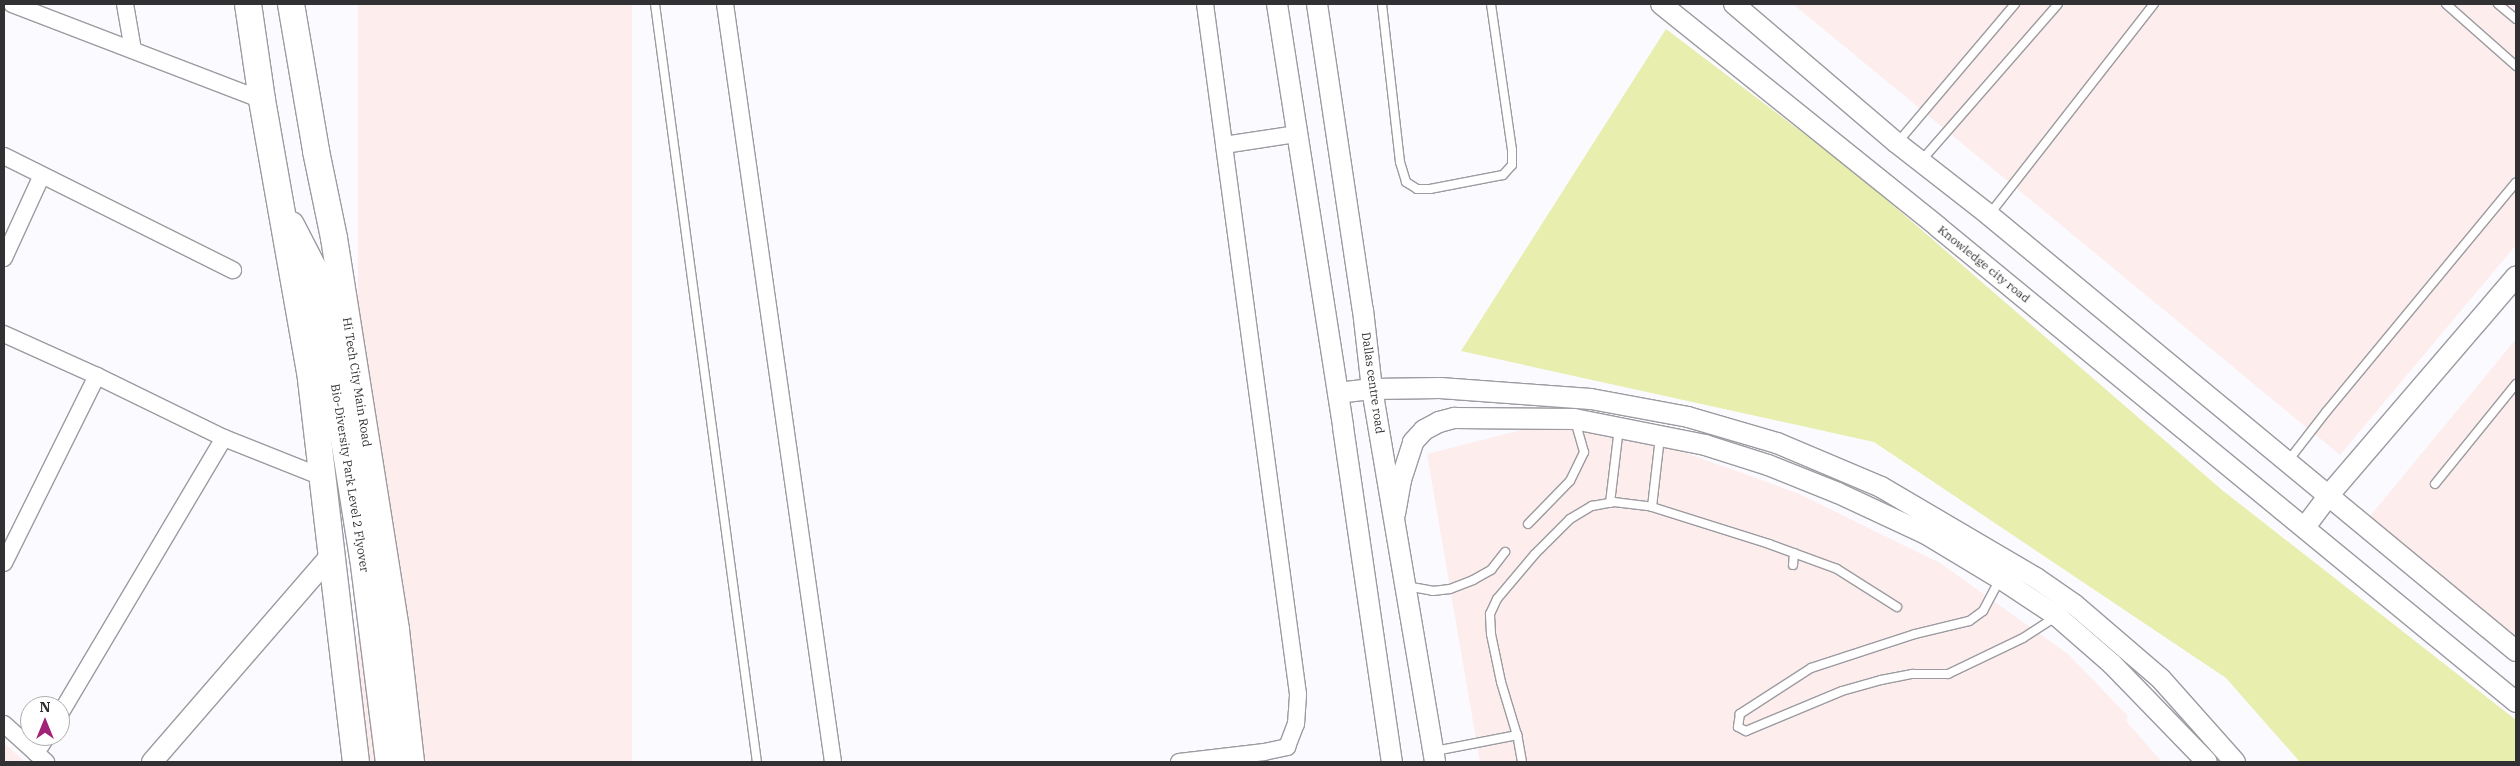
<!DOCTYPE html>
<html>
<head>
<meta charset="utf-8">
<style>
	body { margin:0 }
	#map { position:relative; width:2520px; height:766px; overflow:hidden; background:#fbfbff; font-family:"IBM Plex Serif",serif }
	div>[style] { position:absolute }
	.commercial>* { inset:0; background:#fdedec; transform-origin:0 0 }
	.green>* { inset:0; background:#e7eeae }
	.roads { filter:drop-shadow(1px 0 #9b9ba1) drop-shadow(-1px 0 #9b9ba1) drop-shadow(0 1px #9b9ba1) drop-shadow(0 -1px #9b9ba1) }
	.service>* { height:8px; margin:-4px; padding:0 4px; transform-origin:4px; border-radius:4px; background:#fff }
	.minor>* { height:16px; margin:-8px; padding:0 8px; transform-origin:8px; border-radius:8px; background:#fff }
	.tertiary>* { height:20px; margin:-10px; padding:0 10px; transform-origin:10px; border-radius:10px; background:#fff }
	.primary>* { height:26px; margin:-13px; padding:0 13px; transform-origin:13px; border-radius:13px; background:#fff }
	span { translate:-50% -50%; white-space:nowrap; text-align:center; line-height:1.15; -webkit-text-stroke:4px #fff; paint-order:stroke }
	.street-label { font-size:12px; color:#313134 }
	.frame { position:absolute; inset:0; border:5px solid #313134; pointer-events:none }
	.north { position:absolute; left:20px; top:696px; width:50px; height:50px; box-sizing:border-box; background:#fff; border:1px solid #adadae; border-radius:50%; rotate:0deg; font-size:14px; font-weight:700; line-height:20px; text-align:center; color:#313134 }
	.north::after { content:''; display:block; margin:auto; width:18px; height:22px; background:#a12377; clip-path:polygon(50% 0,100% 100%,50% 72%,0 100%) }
</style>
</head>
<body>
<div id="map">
	<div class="commercial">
		<i style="left:358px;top:4px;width:274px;height:767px"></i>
		<i style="clip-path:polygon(1793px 4px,2516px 4px,2516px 245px,2340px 455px)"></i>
		<i style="clip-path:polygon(2516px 339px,2516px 640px,2366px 521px)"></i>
		<i style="clip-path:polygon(1549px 423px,1656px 442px,1797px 493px,1940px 563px,2068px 654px,2128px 716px,2126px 721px,2162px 762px,1480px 762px,1427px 454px)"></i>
		<i style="clip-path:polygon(4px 743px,23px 760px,21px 762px,4px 762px)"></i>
	</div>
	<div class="green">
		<i style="clip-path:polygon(1666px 29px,1857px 174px,2222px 490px,2516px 720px,2516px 762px,2300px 762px,2226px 678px,1874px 442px,1461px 351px)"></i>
	</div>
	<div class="roads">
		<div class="service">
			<i style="left:655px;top:4px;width:765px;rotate:82.34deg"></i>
			<i style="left:1382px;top:4px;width:159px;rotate:83.5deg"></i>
			<i style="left:1400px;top:162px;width:21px;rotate:73deg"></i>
			<i style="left:1406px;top:182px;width:13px;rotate:32deg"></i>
			<i style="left:1417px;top:189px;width:13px"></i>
			<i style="left:1430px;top:189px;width:74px;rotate:-10.9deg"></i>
			<i style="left:1503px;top:175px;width:13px;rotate:-48deg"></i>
			<i style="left:1512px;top:165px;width:15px;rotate:-90deg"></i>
			<i style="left:1512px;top:150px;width:148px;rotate:-98.2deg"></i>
			<i style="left:2446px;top:4px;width:94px;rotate:41.5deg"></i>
			<i style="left:2498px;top:4px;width:23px;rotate:40deg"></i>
			<i style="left:1898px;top:142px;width:181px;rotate:-49.7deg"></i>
			<i style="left:1921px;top:161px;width:208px;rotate:-48.9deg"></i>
			<i style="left:1989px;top:215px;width:268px;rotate:-52deg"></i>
			<i style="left:2288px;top:461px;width:62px;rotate:-52.2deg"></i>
			<i style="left:2326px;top:412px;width:298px;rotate:-50.4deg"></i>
			<i style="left:2435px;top:484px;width:129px;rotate:-51deg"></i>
			<i style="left:1610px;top:503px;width:76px;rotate:-83.2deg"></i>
			<i style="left:1652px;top:507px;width:70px;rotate:-83.5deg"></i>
			<i style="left:1528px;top:524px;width:60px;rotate:-45.7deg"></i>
			<i style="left:1570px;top:481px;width:32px;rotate:-64deg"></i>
			<i style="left:1584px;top:452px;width:33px;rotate:-106deg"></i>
			<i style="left:1793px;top:565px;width:12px;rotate:-85deg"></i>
			<i style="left:2000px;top:579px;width:36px;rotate:118deg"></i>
			<i style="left:1983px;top:611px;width:17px;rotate:144deg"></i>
			<i style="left:1969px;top:621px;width:56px;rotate:166.5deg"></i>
			<i style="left:1915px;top:634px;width:109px;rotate:161.9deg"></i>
			<i style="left:1811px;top:668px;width:85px;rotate:147.1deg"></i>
			<i style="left:1740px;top:714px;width:13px;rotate:99deg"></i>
			<i style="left:1738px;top:727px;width:9px;rotate:27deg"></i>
			<i style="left:1746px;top:731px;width:104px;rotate:-22.6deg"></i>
			<i style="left:1842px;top:691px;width:41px;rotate:-15.8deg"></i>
			<i style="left:1881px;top:680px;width:32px;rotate:-11deg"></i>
			<i style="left:1912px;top:674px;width:36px"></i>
			<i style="left:1948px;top:674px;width:83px;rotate:-25.6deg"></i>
			<i style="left:2023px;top:638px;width:38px;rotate:-33deg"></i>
			<i style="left:1406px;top:586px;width:27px;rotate:10deg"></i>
			<i style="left:1433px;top:591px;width:17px;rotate:-7deg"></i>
			<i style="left:1450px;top:589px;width:25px;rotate:-21deg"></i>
			<i style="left:1473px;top:580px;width:21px;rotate:-29deg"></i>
			<i style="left:1491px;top:570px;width:23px;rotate:-52deg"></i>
			<i style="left:1435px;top:751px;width:84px;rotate:-11deg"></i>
			<i style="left:1522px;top:762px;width:27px;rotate:-100deg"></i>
			<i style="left:1517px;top:735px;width:55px;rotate:-106.8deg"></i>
			<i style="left:1501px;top:682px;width:49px;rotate:-101.8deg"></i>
			<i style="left:1491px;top:634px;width:20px;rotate:-93deg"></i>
			<i style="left:1490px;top:614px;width:17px;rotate:-65deg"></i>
			<i style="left:1497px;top:599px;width:59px;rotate:-49.8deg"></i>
			<i style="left:1535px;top:554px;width:49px;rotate:-45deg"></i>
			<i style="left:1570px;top:519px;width:26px;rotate:-31deg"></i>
			<i style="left:1592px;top:506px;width:22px;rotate:-10deg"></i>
			<i style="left:1614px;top:502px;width:38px;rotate:7deg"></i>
			<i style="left:1652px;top:507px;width:123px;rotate:17.5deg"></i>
			<i style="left:1769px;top:544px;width:72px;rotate:20.2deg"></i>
			<i style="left:1837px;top:569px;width:71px;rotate:32.3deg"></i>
		</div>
		<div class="minor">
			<i style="left:12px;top:4px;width:268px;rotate:21deg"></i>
			<i style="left:125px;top:4px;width:47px;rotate:80.1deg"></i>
			<i style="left:725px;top:4px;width:766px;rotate:81.89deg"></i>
			<i style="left:1205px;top:4px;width:142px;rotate:82.3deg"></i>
			<i style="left:4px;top:156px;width:256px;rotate:26.5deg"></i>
			<i style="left:4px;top:258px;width:91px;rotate:-65.4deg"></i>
			<i style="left:4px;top:334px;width:102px;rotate:24.3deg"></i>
			<i style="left:97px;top:376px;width:141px;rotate:26deg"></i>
			<i style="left:224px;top:438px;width:105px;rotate:21.7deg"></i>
			<i style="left:4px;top:563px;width:209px;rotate:-63.6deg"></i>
			<i style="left:60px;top:714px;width:321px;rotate:-59.3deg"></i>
			<i style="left:4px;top:724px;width:57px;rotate:42.1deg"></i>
			<i style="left:36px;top:753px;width:20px;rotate:-57deg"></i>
			<i style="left:1179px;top:762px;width:86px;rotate:-6.7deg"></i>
			<i style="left:1264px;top:752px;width:24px;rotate:-12deg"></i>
			<i style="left:1287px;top:747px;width:25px;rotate:-69deg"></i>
			<i style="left:1296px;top:724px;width:30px;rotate:-86deg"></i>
			<i style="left:1298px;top:694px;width:554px;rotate:-97.68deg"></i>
			<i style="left:1224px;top:145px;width:74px;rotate:-8.6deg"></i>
		</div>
		<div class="tertiary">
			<i style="left:1277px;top:4px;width:428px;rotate:81.1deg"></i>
			<i style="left:1343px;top:427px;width:339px;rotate:81.7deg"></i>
			<i style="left:1317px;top:4px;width:309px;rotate:81.5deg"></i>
			<i style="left:1363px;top:310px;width:80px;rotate:83.5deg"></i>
			<i style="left:1372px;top:389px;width:378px;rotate:80.4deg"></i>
			<i style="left:1661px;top:4px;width:356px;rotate:38.8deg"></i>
			<i style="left:1938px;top:227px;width:748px;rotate:39.41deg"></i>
			<i style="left:1734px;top:4px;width:214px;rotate:40.5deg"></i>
			<i style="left:1897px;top:143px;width:117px;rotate:38deg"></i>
			<i style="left:1989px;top:215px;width:684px;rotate:39.6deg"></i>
			<i style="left:1338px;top:393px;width:34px;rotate:-7deg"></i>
			<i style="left:1372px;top:389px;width:68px;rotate:-0.8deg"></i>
			<i style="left:1440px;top:388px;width:151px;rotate:4.2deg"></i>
			<i style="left:1591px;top:399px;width:99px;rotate:10.5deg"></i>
			<i style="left:1688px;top:417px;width:93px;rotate:16.3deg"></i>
			<i style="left:1777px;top:443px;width:113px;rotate:22.9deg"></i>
			<i style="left:1881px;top:487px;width:180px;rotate:30.4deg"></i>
			<i style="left:2036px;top:578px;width:47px;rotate:34.7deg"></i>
			<i style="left:2075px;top:605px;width:113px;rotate:40.7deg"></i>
			<i style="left:2161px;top:679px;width:111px;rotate:48.3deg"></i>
			<i style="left:1395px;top:514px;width:35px;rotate:-80deg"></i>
			<i style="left:1401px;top:480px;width:40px;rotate:-72deg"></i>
			<i style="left:1413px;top:442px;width:16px;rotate:-47deg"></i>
			<i style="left:1424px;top:430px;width:17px;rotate:-28deg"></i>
			<i style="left:1439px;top:422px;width:16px;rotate:-15deg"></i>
			<i style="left:1454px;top:418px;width:120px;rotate:0.5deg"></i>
			<i style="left:1574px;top:419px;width:134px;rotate:11.2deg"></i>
			<i style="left:1705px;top:445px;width:66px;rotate:17.6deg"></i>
			<i style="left:1768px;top:465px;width:75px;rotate:21.8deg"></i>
			<i style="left:1838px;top:493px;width:97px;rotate:25deg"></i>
			<i style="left:1926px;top:534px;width:87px;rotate:31deg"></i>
			<i style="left:2001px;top:579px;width:67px;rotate:33.5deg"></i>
			<i style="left:2057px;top:616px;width:73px;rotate:41.1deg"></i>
			<i style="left:2112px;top:664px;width:136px;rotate:45.9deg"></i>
			<i style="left:2305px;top:527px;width:39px;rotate:-53deg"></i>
			<i style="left:2328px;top:496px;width:289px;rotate:-49.4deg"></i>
			<i style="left:152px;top:762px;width:274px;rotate:-49.1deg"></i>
		</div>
		<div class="primary">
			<i style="left:248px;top:4px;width:97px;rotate:81.7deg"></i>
			<i style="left:262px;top:100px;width:275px;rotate:80deg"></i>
			<i style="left:310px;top:371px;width:394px;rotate:83.3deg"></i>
			<i style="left:291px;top:4px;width:149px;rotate:80.3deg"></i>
			<i style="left:316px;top:151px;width:89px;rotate:78.3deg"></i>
			<i style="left:334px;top:238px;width:397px;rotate:81deg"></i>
			<i style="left:396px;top:630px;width:133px;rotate:83.5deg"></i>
			<i style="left:291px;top:225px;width:59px;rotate:62.6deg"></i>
			<i style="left:318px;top:277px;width:284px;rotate:80.9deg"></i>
			<i style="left:363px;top:557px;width:207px;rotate:82.8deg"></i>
		</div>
	</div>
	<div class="street-label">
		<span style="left:1984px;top:264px;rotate:39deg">Knowledge city road</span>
		<span style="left:357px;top:382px;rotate:81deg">Hi Tech City Main Road</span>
		<span style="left:1373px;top:383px;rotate:82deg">Dallas centre road</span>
		<span style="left:350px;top:478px;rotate:81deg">Bio-Diversity Park Level 2 Flyover</span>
	</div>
	<div class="frame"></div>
	<div class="north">N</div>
</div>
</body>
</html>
